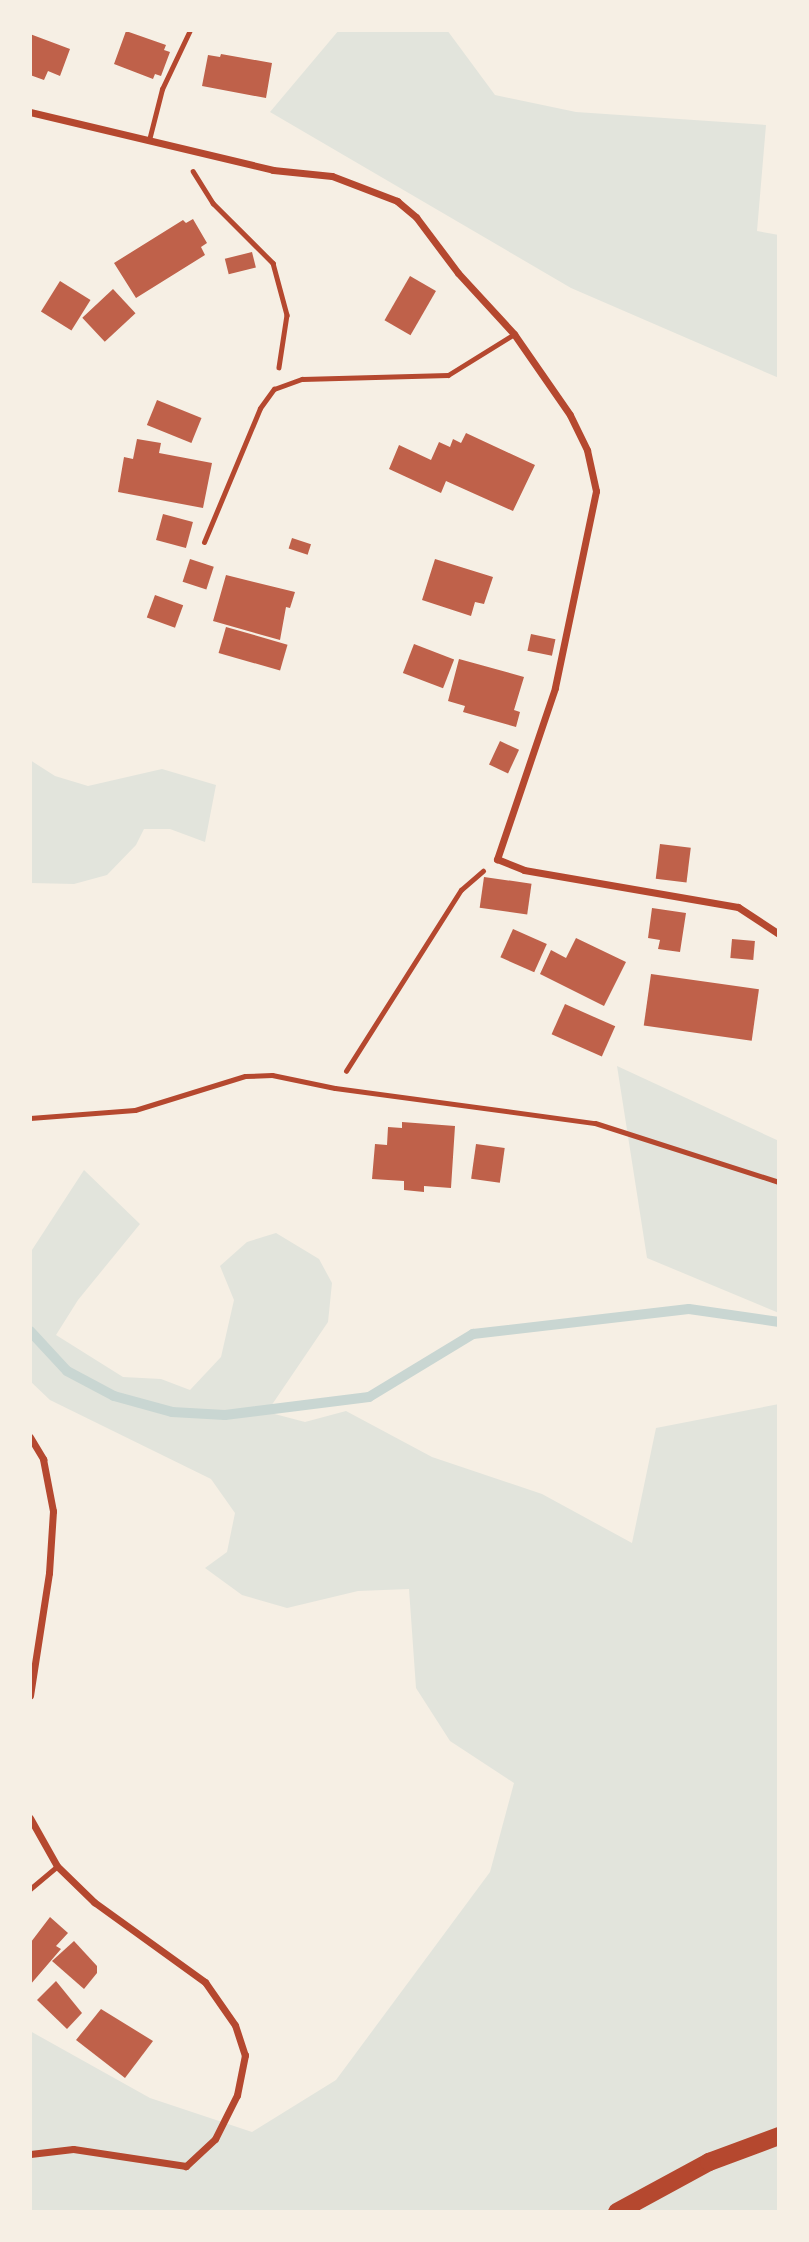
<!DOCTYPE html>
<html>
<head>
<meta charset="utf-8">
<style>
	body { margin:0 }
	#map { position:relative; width:809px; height:2242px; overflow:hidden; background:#f6efe4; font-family:Lato,sans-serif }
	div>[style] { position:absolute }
	.green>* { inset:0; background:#e2e4dc }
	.stream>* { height:10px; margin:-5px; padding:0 5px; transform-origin:5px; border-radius:5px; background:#c9d6d2 }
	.building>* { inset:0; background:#bf614a; transform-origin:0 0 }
	.path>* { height:4.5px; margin:-2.25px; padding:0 2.25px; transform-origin:2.25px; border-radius:2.25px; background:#b5482f }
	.service>* { height:5px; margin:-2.5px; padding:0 2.5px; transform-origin:2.5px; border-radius:2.5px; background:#b5482f }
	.minor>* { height:7px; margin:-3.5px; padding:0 3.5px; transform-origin:3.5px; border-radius:3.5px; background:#b5482f }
	.primary>* { height:18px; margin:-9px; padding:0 9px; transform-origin:9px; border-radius:9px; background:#b5482f }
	span { translate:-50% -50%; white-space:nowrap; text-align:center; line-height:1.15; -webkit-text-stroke:5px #f6efe4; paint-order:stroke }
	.frame { position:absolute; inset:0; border:32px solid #f6efe4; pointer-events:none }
</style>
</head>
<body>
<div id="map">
	<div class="green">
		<i style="clip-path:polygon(339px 30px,447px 30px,495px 95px,576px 112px,766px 125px,757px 231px,779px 235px,779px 378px,571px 288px,270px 112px)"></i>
		<i style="clip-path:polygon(30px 760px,55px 776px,88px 786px,162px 769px,216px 785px,205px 842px,170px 829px,144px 829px,136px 845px,107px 875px,74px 884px,30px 883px)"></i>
		<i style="clip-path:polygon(617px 1066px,779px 1141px,779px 1313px,647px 1258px)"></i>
		<i style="clip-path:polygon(84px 1170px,140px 1224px,78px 1300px,56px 1335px,123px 1377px,161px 1379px,190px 1390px,221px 1357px,234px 1300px,220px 1266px,247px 1242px,276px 1233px,319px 1259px,332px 1283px,328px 1322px,267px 1412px,305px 1422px,346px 1411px,432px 1457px,542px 1494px,632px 1543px,656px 1428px,779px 1404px,779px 2212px,30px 2212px,30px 2031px,150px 2098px,252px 2132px,336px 2080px,490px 1872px,514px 1783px,450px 1741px,416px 1688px,409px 1589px,358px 1591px,287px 1608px,242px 1595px,205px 1568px,227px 1552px,235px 1513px,211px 1479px,50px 1400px,30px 1381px,30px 1253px)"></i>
	</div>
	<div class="stream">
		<i style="left:30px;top:1331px;width:54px;rotate:47.2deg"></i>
		<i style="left:67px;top:1371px;width:53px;rotate:28deg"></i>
		<i style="left:114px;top:1396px;width:60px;rotate:15.4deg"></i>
		<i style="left:172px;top:1412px;width:53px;rotate:3.2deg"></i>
		<i style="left:225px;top:1415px;width:145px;rotate:-7.1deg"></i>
		<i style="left:369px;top:1397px;width:122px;rotate:-31.2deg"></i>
		<i style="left:473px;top:1334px;width:217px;rotate:-6.6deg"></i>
		<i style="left:689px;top:1309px;width:91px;rotate:8.2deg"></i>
	</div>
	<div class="building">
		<i style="clip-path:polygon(126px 31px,166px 45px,164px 50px,170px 52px,161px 76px,155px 74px,153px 79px,114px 64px)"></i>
		<i style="clip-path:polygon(30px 34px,70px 49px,60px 76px,48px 71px,44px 80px,30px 75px)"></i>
		<i style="clip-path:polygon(221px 54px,272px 63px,266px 98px,202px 86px,208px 55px,220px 57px)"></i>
		<i style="clip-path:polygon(193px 219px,207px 243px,201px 247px,205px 255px,136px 298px,114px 263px,183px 220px,186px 223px)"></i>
		<i style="left:252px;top:252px;width:16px;height:28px;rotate:76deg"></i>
		<i style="left:410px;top:276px;width:30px;height:51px;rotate:30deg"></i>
		<i style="left:60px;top:281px;width:36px;height:36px;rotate:32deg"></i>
		<i style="left:113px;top:289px;width:33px;height:42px;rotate:47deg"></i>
		<i style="left:157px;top:400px;width:48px;height:27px;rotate:22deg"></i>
		<i style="clip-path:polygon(466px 433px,535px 465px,513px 511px,446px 481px,441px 493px,389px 469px,399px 445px,431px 460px,439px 442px,450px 447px,453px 439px,461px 443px)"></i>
		<i style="clip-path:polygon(137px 439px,161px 443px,159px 453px,212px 463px,203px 508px,118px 492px,124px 457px,133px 459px)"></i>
		<i style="left:163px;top:514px;width:31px;height:27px;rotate:15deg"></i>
		<i style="left:292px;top:538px;width:20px;height:11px;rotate:18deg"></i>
		<i style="left:190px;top:559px;width:25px;height:24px;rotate:18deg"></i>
		<i style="clip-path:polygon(435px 559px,493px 577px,484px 604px,475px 602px,471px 616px,422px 600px)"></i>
		<i style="clip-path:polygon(226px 575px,295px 592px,290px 608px,286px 607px,280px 640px,213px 621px)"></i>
		<i style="left:155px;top:595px;width:30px;height:24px;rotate:20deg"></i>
		<i style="left:226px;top:627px;width:64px;height:27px;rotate:16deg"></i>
		<i style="left:531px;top:634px;width:25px;height:17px;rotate:12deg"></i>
		<i style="left:414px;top:644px;width:43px;height:31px;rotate:21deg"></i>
		<i style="clip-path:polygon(459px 659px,524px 677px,514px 710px,520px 712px,516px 727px,463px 712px,465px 706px,448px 701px)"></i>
		<i style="left:500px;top:741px;width:21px;height:26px;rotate:25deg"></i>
		<i style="left:660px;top:844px;width:31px;height:35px;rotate:7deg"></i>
		<i style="left:484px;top:877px;width:48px;height:31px;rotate:8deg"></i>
		<i style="clip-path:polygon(652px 908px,686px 913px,680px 952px,658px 949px,660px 940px,648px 938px)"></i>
		<i style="left:513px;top:929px;width:37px;height:31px;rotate:24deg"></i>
		<i style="clip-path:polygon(576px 938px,626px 962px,604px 1006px,540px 974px,551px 950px,566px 958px)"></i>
		<i style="left:732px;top:939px;width:23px;height:19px;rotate:5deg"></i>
		<i style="left:651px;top:974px;width:109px;height:52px;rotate:8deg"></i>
		<i style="left:565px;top:1004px;width:55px;height:33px;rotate:24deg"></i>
		<i style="clip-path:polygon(402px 1122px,455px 1126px,451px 1188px,424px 1186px,424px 1192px,404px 1190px,404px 1181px,372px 1179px,375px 1144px,387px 1145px,388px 1127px,402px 1128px)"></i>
		<i style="left:476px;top:1144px;width:29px;height:35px;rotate:8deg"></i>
		<i style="clip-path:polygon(50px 1917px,68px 1933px,56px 1946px,61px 1949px,30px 1985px,31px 1942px)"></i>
		<i style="clip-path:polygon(74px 1941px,97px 1966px,97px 1973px,84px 1989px,52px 1961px)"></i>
		<i style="clip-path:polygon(56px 1981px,82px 2013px,67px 2029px,37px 2000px)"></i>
		<i style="clip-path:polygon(101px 2009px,153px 2041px,125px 2078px,76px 2040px)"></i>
	</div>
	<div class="path">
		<i style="left:193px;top:171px;width:38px;rotate:58deg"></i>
		<i style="left:213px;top:203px;width:85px;rotate:45deg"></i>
		<i style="left:273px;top:263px;width:54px;rotate:74.9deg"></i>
		<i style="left:287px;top:315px;width:53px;rotate:98.7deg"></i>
		<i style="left:346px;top:1071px;width:214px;rotate:-57.6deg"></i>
		<i style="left:461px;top:890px;width:29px;rotate:-41deg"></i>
	</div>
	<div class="service">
		<i style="left:149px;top:140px;width:53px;rotate:-75.7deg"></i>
		<i style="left:162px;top:89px;width:65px;rotate:-64.6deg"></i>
		<i style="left:204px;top:542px;width:145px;rotate:-67.3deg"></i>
		<i style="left:260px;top:408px;width:24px;rotate:-54deg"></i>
		<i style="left:274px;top:389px;width:30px;rotate:-20deg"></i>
		<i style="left:302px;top:379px;width:146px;rotate:-1.6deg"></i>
		<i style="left:448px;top:375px;width:78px;rotate:-31.8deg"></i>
		<i style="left:30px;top:1118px;width:105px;rotate:-4.4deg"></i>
		<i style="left:135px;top:1110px;width:115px;rotate:-17.2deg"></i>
		<i style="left:245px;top:1076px;width:27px;rotate:-2deg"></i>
		<i style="left:272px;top:1075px;width:64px;rotate:11.7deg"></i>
		<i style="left:335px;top:1088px;width:262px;rotate:7.7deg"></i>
		<i style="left:595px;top:1123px;width:193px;rotate:17.8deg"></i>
		<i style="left:30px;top:1889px;width:35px;rotate:-40deg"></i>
	</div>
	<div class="minor">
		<i style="left:30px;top:112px;width:250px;rotate:13.4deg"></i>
		<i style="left:273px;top:170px;width:59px;rotate:5.8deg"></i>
		<i style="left:332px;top:176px;width:70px;rotate:21deg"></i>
		<i style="left:397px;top:201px;width:25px;rotate:40deg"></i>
		<i style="left:416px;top:217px;width:70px;rotate:53.1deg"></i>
		<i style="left:458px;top:273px;width:83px;rotate:47.4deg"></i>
		<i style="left:514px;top:334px;width:98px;rotate:55.3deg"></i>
		<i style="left:570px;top:415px;width:39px;rotate:64deg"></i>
		<i style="left:587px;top:450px;width:42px;rotate:77.6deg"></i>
		<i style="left:596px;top:491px;width:201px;rotate:101.8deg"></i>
		<i style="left:555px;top:688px;width:181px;rotate:108.7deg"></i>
		<i style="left:497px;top:859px;width:29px;rotate:22deg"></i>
		<i style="left:524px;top:870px;width:217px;rotate:9.8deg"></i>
		<i style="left:738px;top:907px;width:49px;rotate:33.4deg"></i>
		<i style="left:30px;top:1437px;width:26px;rotate:59deg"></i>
		<i style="left:43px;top:1459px;width:53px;rotate:79.1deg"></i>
		<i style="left:53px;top:1511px;width:62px;rotate:93.7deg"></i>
		<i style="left:49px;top:1573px;width:124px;rotate:98.8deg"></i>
		<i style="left:30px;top:1818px;width:55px;rotate:60.6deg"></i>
		<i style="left:57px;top:1866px;width:52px;rotate:44.2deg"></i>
		<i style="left:94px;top:1902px;width:137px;rotate:35.8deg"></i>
		<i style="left:205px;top:1982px;width:52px;rotate:55.1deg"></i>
		<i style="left:235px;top:2025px;width:32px;rotate:72deg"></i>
		<i style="left:245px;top:2055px;width:41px;rotate:101.3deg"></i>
		<i style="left:237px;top:2095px;width:49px;rotate:116.6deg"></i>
		<i style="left:215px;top:2139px;width:40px;rotate:137deg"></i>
		<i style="left:186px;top:2166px;width:114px;rotate:-171.4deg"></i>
		<i style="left:73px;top:2149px;width:43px;rotate:173.4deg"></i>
	</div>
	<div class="primary">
		<i style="left:617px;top:2212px;width:105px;rotate:-28.5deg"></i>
		<i style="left:709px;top:2162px;width:75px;rotate:-20.4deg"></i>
	</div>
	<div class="frame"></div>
</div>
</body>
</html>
